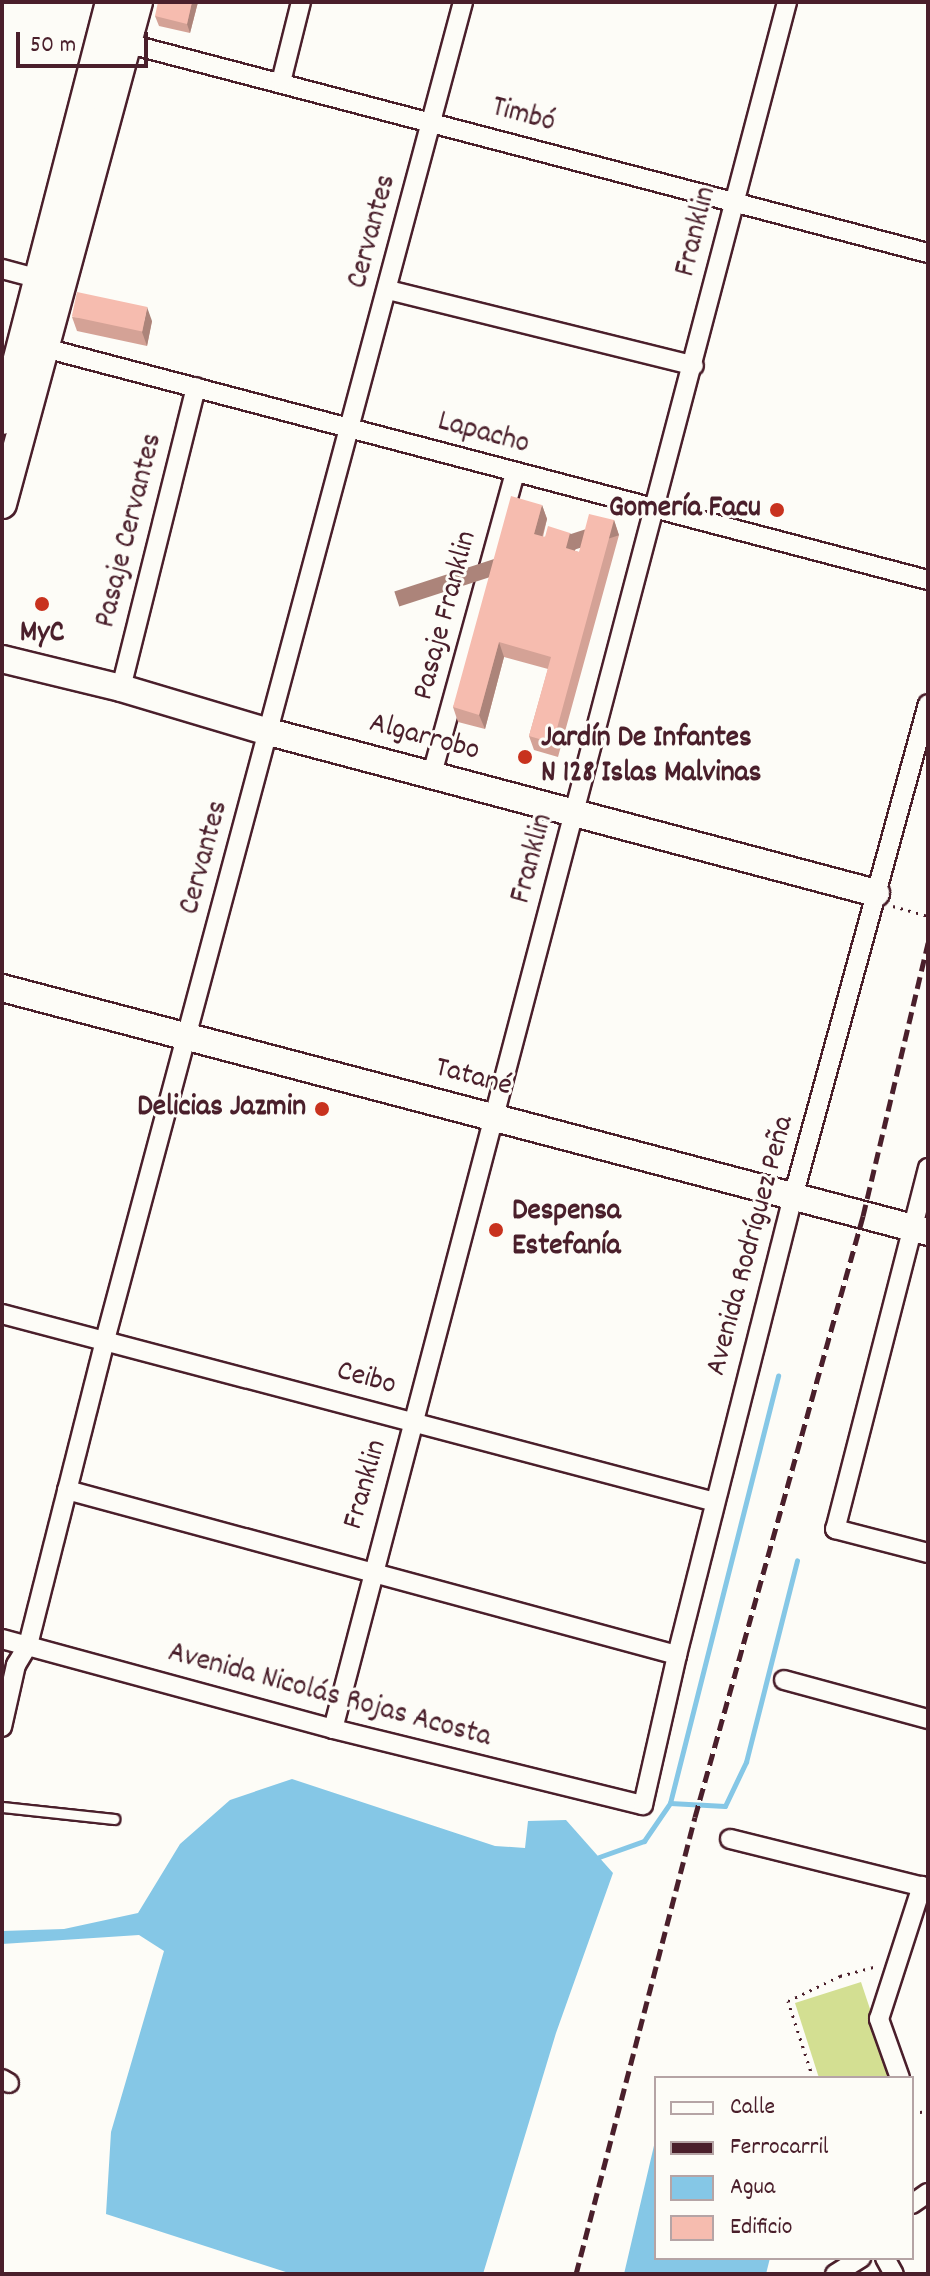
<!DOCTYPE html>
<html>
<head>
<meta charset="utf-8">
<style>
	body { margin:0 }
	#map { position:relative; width:930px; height:2276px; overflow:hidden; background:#fdfcf7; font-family:Dekko,sans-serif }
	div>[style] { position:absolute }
	.green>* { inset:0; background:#d3df92 }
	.water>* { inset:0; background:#85c7e6 }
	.stream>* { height:5px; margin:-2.5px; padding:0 2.5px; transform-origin:2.5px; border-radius:2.5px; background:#85c7e6 }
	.path>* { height:3px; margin-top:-1.5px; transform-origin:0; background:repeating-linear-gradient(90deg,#4a1f2b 0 2px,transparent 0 8px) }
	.roads { filter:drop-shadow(2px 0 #4a1f2b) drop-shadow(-2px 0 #4a1f2b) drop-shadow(0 2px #4a1f2b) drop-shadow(0 -2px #4a1f2b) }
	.lane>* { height:9px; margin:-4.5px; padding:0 4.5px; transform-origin:4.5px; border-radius:4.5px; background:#fdfcf7 }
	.street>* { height:18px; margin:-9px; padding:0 9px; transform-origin:9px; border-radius:9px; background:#fdfcf7 }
	.secondary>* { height:26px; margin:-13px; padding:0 13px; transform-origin:13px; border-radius:13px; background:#fdfcf7 }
	.primary>* { height:28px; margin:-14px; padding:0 14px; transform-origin:14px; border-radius:14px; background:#fdfcf7 }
	.rail>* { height:5px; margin-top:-2.5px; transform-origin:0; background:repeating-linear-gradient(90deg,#4a1f2b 0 12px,transparent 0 18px) }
	.wall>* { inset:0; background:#d4a296 }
	.shaded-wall>* { inset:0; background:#ac847a; transform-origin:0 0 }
	.building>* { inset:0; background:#f6bcaf; transform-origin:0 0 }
	.dots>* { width:22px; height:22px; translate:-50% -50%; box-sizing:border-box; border:4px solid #fdfcf7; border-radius:50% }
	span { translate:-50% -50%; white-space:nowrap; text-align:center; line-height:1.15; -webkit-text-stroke:6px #fdfcf7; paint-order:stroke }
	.street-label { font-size:30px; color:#4a1f2b }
	.poi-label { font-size:30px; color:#4a1f2b; font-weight:700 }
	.right { translate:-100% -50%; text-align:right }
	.left { translate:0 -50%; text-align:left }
	.frame { position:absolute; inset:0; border:4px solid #4a1f2b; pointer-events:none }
	.legend { position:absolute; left:654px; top:2076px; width:260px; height:184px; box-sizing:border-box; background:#fdfcf7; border:2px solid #b5a4a5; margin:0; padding:10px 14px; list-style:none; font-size:24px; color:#4a1f2b }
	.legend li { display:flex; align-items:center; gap:16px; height:40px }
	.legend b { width:40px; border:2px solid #b5a4a5 }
	.scale { position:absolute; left:16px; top:32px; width:132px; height:36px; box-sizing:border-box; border:4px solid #4a1f2b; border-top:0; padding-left:10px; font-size:24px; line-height:28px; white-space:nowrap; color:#4a1f2b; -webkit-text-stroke:6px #fdfcf7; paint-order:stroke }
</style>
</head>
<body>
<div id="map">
	<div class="green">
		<i style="clip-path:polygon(861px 1982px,893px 2078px,819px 2078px,795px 2003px)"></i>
	</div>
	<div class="water">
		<i style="clip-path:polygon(292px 1779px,495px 1846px,525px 1848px,528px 1821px,566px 1820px,613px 1873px,556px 2033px,483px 2274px,292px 2274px,106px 2214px,111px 2132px,164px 1951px,139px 1935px,2px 1944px,2px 1931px,64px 1929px,138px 1913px,180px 1844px,230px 1800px)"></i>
		<i style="clip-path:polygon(656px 2137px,656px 2258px,770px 2258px,766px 2274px,624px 2274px)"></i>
	</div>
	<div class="stream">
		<i style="left:670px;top:1803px;width:55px;rotate:3.1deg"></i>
		<i style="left:725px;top:1806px;width:49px;rotate:-64.5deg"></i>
		<i style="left:746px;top:1762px;width:208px;rotate:-75.8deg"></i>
		<i style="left:599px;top:1857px;width:48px;rotate:-19.6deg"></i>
		<i style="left:644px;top:1841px;width:46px;rotate:-55.6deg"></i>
		<i style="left:670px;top:1803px;width:441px;rotate:-75.8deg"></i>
	</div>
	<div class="path">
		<i style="left:893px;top:906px;width:36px;rotate:16deg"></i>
		<i style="left:813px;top:2078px;width:81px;rotate:-108deg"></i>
		<i style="left:788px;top:2001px;width:58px;rotate:-25.7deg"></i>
		<i style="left:840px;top:1976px;width:38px;rotate:-15deg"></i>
		<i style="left:912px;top:2113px;width:16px;rotate:-7deg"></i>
	</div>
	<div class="roads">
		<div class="lane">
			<i style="left:2px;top:1807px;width:113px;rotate:6.1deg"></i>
		</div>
		<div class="street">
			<i style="left:118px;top:41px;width:837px;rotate:14.67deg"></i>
			<i style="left:281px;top:82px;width:82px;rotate:-76deg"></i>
			<i style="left:2px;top:269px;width:39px;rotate:15deg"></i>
			<i style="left:388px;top:290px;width:315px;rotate:13.9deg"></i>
			<i style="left:37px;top:346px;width:921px;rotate:14.72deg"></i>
			<i style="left:121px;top:688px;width:310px;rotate:-76deg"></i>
			<i style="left:432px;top:774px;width:312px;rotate:-74.6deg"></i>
			<i style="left:928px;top:1168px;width:373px;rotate:104.4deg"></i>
			<i style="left:835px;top:1529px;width:96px;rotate:14.5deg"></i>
			<i style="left:2px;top:1314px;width:737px;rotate:14.77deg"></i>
			<i style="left:67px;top:1490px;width:632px;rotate:15.14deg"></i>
			<i style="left:2px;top:1639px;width:343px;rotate:15.2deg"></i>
			<i style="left:333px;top:1729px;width:319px;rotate:13.8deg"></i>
			<i style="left:643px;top:1805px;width:154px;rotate:-77.2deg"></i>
			<i style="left:677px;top:1655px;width:472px;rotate:-75.8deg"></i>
			<i style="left:793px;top:1197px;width:511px;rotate:-74.69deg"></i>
			<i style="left:784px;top:1680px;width:149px;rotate:15.2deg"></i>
			<i style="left:2px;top:1727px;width:64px;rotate:-77.3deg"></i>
			<i style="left:16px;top:1665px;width:23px;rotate:-59deg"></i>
			<i style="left:28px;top:1645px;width:315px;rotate:-75.8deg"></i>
			<i style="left:105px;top:1340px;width:1385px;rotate:-75.02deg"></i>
			<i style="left:333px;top:1729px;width:1786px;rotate:-75.27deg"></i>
			<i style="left:730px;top:1839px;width:204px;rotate:13.9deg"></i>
			<i style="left:900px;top:2078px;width:63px;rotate:-109.6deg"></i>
			<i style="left:879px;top:2019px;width:140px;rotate:-72.1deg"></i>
			<i style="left:2px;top:2079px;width:8px;rotate:30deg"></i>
			<i style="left:912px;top:2204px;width:19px;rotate:-35deg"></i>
			<i style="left:885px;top:2258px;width:18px;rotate:61deg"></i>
			<i style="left:835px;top:2274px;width:31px;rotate:-32deg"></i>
		</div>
		<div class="secondary">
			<i style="left:2px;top:659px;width:122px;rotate:13.7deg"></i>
			<i style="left:121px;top:688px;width:154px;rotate:16.6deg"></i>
			<i style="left:269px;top:732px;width:628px;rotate:14.86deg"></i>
			<i style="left:2px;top:988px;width:958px;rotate:14.76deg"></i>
		</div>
		<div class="primary">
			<i style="left:2px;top:420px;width:432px;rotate:-75.5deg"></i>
			<i style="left:2px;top:504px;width:520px;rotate:-74.84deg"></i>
		</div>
	</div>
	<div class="rail">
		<i style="left:576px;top:2274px;width:472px;rotate:-75.4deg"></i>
		<i style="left:695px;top:1817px;width:624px;rotate:-74.38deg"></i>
		<i style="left:863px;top:1216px;width:281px;rotate:-76.6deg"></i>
	</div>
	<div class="wall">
		<i style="clip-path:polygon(198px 2px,190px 33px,159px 26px,155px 16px)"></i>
		<i style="clip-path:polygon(72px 317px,152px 321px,147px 346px,77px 331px)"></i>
		<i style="clip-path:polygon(542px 505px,547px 519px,543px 537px,570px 533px,576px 547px,575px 551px,579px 552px,614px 520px,619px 535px,558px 757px,534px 750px,529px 736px,548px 669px,504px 657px,485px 729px,458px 722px,453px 707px)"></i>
	</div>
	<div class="shaded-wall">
		<i style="clip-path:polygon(192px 2px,198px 2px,190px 33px,187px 24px)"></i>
		<i style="clip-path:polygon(147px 307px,152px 321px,147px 346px,142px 332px)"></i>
		<i style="clip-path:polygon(542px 505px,547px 519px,539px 548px,534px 534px)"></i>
		<i style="left:614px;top:520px;width:16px;height:231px;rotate:72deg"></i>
		<i style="clip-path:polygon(570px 533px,576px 547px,571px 563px,566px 548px)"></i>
		<i style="clip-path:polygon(499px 642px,504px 657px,485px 729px,479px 715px)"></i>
	</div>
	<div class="building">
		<i style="clip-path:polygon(158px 2px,192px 2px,187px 24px,155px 16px)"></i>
		<i style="left:77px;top:292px;width:72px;height:25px;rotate:12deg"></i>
		<i style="clip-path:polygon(511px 496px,542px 505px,534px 534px,545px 537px,548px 526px,570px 533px,566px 548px,579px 552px,589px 514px,614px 520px,553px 743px,529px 736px,551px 657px,499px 642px,479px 715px,453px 707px)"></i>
	</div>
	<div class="dots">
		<i style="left:777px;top:510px;background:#c8321e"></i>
		<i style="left:42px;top:604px;background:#c8321e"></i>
		<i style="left:525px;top:757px;background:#c8321e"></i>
		<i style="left:322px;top:1109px;background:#c8321e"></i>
		<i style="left:496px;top:1230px;background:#c8321e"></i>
	</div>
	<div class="street-label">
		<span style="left:523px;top:117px;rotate:15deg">Timbó</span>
		<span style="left:374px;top:232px;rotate:-75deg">Cervantes</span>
		<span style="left:698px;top:232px;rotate:-76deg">Franklin</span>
		<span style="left:483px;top:435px;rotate:15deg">Lapacho</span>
		<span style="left:131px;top:531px;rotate:-76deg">Pasaje Cervantes</span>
		<span style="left:447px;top:616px;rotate:-75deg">Pasaje Franklin</span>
		<span style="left:424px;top:739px;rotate:15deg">Algarrobo</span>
		<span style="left:206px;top:858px;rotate:-75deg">Cervantes</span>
		<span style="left:534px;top:859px;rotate:-75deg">Franklin</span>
		<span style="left:473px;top:1079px;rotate:15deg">Tatané</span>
		<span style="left:752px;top:1246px;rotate:-75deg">Avenida Rodríguez Peña</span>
		<span style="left:366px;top:1380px;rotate:15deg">Ceibo</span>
		<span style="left:367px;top:1485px;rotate:-74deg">Franklin</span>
		<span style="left:329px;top:1697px;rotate:15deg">Avenida Nicolás Rojas Acosta</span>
	</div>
	<div class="poi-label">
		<span class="right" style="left:761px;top:510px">Gomería Facu</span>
		<span style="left:42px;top:635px">MyC</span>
		<span class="left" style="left:541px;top:757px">Jardín De Infantes<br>N 128 Islas Malvinas</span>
		<span class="right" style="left:306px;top:1109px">Delicias Jazmin</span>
		<span class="left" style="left:512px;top:1230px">Despensa<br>Estefanía</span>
	</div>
	<div class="frame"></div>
	<ul class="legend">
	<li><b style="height:10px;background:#fdfcf7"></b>Calle</li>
	<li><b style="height:10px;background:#4a1f2b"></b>Ferrocarril</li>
	<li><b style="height:22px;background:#85c7e6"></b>Agua</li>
	<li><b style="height:22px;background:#f6bcaf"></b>Edificio</li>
	</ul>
	<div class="scale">50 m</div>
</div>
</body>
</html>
